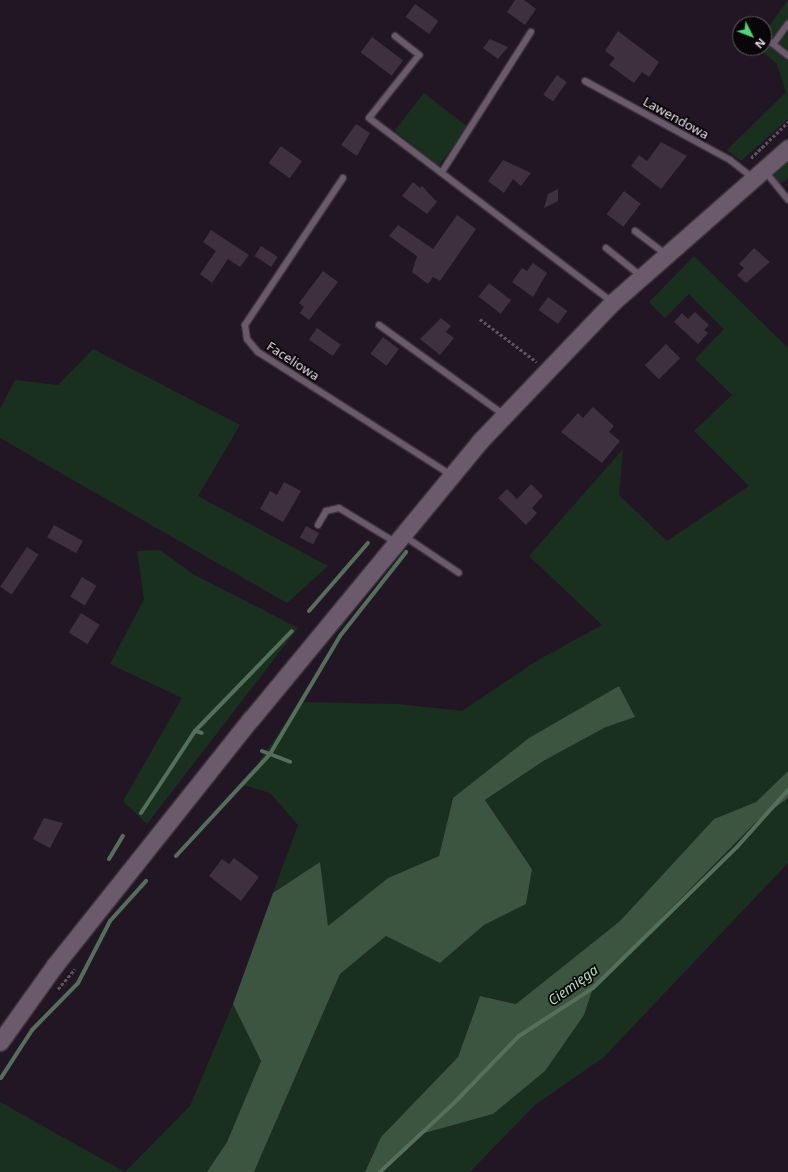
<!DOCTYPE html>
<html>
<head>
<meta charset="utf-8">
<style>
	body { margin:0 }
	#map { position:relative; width:788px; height:1172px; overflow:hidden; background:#231624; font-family:"Noto Sans",sans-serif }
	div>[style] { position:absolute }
	.green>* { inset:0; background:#18301d; transform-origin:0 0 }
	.forest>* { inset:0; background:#3b5540 }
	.stream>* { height:4px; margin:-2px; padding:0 2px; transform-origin:2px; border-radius:2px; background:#55705a }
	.building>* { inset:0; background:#3e303f; transform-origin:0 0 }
	.path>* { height:2.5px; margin-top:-1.25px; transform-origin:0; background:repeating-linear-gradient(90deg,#5e525f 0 3px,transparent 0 5px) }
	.roads { filter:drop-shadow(1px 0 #3c333d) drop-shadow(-1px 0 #3c333d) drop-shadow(0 1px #3c333d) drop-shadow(0 -1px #3c333d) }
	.service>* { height:6px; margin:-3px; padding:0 3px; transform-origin:3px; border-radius:3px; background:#6a5a6b }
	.secondary>* { height:17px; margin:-8.5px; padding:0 8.5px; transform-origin:8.5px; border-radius:8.5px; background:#6a5a6b }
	span { translate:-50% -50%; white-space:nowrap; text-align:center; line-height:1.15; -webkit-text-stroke:3.5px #090509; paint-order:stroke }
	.street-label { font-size:13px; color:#e8dee8 }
	.water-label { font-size:14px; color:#b0e2b9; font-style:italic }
	.north { position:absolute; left:732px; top:16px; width:40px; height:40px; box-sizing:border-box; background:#090509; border:1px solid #625c62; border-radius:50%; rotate:132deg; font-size:11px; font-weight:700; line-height:16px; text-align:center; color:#e8dee8 }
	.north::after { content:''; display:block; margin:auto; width:14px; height:18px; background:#4dd676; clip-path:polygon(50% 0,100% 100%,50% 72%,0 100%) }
</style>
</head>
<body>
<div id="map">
	<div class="green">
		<i style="clip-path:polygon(788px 0,788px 119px,741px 161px,727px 150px,786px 92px,777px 64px,758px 48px,764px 48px,764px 24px,754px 24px,759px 18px,770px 25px)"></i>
		<i style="left:424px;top:93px;width:56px;height:48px;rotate:38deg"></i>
		<i style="clip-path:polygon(788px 156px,788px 178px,780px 184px,773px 175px,774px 168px)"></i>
		<i style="clip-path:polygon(694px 256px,788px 348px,788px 771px,756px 802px,714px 819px,620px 921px,516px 1004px,480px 996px,458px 1057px,381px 1137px,365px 1172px,254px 1172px,340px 974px,386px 936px,440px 963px,484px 925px,526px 904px,532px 868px,485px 800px,545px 760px,606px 727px,634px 716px,619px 686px,453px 798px,439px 856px,388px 878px,327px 927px,320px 862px,273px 893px,298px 825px,270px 793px,243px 785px,300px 702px,398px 704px,462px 711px,538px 660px,602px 625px,529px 556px,623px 449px,619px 495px,667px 541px,749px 486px,694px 431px,732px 395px,695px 359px,724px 329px,689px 294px,665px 318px,649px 302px)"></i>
		<i style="clip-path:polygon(93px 349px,240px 425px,198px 496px,328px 566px,287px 603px,0 438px,0 409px,15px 380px,58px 385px)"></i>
		<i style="clip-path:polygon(160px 550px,193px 574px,298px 628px,147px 824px,123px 801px,182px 698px,110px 664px,144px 599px,137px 551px)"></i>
		<i style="clip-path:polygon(788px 798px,788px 863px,604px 1057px,535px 1105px,470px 1172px,380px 1172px,421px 1134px,493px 1114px,584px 1015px,593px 988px,756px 822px)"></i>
		<i style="clip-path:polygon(233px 1004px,261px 1061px,227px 1142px,207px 1172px,125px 1172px,190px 1106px)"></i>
		<i style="clip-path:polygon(0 1102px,125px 1172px,0 1172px)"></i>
	</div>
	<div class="forest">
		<i style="clip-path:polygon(619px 686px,635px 717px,606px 727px,545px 760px,485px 800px,532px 869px,526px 904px,484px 925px,440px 963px,386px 936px,340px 974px,254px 1172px,207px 1172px,227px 1142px,261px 1061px,233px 1004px,273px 893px,320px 862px,328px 926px,388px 878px,439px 856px,453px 798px,529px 738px)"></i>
		<i style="clip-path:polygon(788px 771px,788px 798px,756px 822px,593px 988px,584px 1015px,545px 1071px,493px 1114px,421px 1134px,380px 1172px,365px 1172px,381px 1137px,458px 1057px,480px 996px,516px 1004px,620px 921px,714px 819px,756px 802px)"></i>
	</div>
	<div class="stream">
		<i style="left:309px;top:611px;width:90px;rotate:-49.1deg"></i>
		<i style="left:195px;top:731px;width:7px;rotate:16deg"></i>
		<i style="left:262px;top:751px;width:30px;rotate:21deg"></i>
		<i style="left:141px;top:813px;width:98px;rotate:-56.6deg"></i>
		<i style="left:195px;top:731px;width:139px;rotate:-45.9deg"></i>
		<i style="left:176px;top:856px;width:139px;rotate:-47.3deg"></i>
		<i style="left:270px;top:754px;width:137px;rotate:-59.3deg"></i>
		<i style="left:340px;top:636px;width:107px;rotate:-51.8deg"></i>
		<i style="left:109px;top:859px;width:27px;rotate:-59deg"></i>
		<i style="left:1px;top:1078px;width:57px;rotate:-57.1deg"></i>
		<i style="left:32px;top:1030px;width:66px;rotate:-45.6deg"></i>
		<i style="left:78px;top:983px;width:70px;rotate:-62.7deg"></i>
		<i style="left:110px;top:921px;width:54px;rotate:-48deg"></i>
		<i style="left:380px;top:1172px;width:101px;rotate:-43deg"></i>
		<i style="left:454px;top:1103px;width:93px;rotate:-45.9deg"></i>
		<i style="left:519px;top:1036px;width:88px;rotate:-33deg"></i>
		<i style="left:593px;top:988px;width:202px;rotate:-44.4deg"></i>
		<i style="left:737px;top:847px;width:76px;rotate:-48.2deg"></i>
	</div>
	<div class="building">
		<i style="clip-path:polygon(515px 0,524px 0,536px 9px,525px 25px,507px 12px)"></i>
		<i style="left:415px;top:4px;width:29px;height:16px;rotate:36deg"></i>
		<i style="clip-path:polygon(618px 31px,659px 62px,649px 77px,642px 72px,634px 83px,609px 65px,615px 58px,605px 51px)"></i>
		<i style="left:372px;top:37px;width:39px;height:19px;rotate:37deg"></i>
		<i style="clip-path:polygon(490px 39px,508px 47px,498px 59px,483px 48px)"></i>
		<i style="left:557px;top:75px;width:12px;height:24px;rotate:35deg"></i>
		<i style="clip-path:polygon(356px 124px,370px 133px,357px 156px,341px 145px)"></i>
		<i style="clip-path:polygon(661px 142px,687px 156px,661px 189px,631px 166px,639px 155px,647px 161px)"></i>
		<i style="left:281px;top:146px;width:26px;height:21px;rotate:36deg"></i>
		<i style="clip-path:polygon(503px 160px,531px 173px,521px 186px,513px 179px,504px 193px,488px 181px)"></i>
		<i style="clip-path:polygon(413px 182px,420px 188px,422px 186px,437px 202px,427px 214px,402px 196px)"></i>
		<i style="clip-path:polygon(558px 189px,558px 201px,544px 208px,548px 194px)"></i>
		<i style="left:624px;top:191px;width:21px;height:29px;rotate:37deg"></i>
		<i style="clip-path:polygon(457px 215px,476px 229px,440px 281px,433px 277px,428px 284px,412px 272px,417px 256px,389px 236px,398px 225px,433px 249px)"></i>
		<i style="clip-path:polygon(211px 230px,249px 255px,240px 267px,228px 259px,212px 283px,200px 274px,216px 251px,203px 242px)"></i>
		<i style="left:261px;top:246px;width:20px;height:12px;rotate:33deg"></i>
		<i style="clip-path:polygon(754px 248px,770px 262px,746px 283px,737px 275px,744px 268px,739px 264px)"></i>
		<i style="clip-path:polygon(533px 263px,547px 273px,533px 297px,512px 282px,522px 268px,527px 271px)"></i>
		<i style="clip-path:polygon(323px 271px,338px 282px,309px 320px,300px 313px,304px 307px,299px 303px)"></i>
		<i style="left:489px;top:283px;width:28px;height:17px;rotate:38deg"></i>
		<i style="left:548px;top:297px;width:24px;height:16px;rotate:36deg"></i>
		<i style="clip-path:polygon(695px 312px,709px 325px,704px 330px,708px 333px,698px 344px,674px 322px,682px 313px,688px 319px)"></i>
		<i style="clip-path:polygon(441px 318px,451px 326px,446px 332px,454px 338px,440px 355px,420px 339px)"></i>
		<i style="left:317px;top:328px;width:29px;height:14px;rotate:35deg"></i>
		<i style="left:383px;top:337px;width:20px;height:21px;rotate:37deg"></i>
		<i style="left:666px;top:344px;width:20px;height:30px;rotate:45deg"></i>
		<i style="clip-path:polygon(593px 407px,614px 426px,609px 432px,620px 441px,602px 463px,561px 432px,578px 413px,583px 418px)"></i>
		<i style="clip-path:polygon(284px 482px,301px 491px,283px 522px,260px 509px,270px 491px,277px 495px)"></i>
		<i style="clip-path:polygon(531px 484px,543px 496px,532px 508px,537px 513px,526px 525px,498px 498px,507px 489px,517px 499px)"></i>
		<i style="left:54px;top:525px;width:33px;height:14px;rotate:29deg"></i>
		<i style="left:306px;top:526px;width:15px;height:13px;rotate:28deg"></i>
		<i style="left:27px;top:547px;width:14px;height:48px;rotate:34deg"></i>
		<i style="left:82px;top:577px;width:17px;height:23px;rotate:31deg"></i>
		<i style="left:81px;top:613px;width:22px;height:23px;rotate:32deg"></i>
		<i style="clip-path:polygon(44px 818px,63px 823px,50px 848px,33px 839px)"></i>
		<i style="clip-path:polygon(234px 858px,259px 877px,241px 901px,209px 876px,222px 859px,229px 864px)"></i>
	</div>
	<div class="path">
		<i style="left:751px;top:158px;width:52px;rotate:-44.2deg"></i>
		<i style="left:480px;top:319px;width:71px;rotate:37deg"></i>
		<i style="left:58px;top:989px;width:26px;rotate:-50deg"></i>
	</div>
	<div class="roads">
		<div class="service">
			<i style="left:395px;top:36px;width:31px;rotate:38deg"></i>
			<i style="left:419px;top:55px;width:80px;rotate:128.4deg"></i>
			<i style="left:369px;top:118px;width:303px;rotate:37.1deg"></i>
			<i style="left:764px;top:37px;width:31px;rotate:38deg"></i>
			<i style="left:774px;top:43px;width:24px;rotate:-54deg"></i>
			<i style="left:585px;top:81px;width:165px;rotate:28.6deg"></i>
			<i style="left:730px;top:160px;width:29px;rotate:38deg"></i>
			<i style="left:764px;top:170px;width:38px;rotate:51deg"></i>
			<i style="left:442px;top:172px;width:166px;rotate:-57.6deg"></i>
			<i style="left:343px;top:178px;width:177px;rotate:123.7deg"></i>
			<i style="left:245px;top:325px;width:14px;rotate:82deg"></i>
			<i style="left:247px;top:339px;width:17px;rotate:50deg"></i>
			<i style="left:258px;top:352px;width:229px;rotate:32.5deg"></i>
			<i style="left:635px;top:231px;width:38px;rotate:37deg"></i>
			<i style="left:606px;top:248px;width:45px;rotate:38.7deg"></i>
			<i style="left:379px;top:325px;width:153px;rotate:35.7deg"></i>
			<i style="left:318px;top:525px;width:16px;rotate:-60deg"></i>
			<i style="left:326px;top:511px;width:13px;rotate:-13deg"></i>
			<i style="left:339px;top:508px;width:66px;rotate:31.3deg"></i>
			<i style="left:404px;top:536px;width:66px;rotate:33.9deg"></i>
		</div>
		<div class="secondary">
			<i style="left:0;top:1042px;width:95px;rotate:-54.5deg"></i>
			<i style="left:55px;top:965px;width:315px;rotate:-51.5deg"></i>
			<i style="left:251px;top:719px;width:360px;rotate:-50.5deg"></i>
			<i style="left:480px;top:441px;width:192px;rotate:-46.3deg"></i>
			<i style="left:613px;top:302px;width:233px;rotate:-41.3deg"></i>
		</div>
	</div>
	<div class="street-label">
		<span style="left:676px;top:118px;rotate:29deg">Lawendowa</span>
		<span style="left:293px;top:361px;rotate:33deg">Faceliowa</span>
	</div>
	<div class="water-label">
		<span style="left:573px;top:985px;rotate:-36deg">Ciemięga</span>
	</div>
	<div class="north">N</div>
</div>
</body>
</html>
